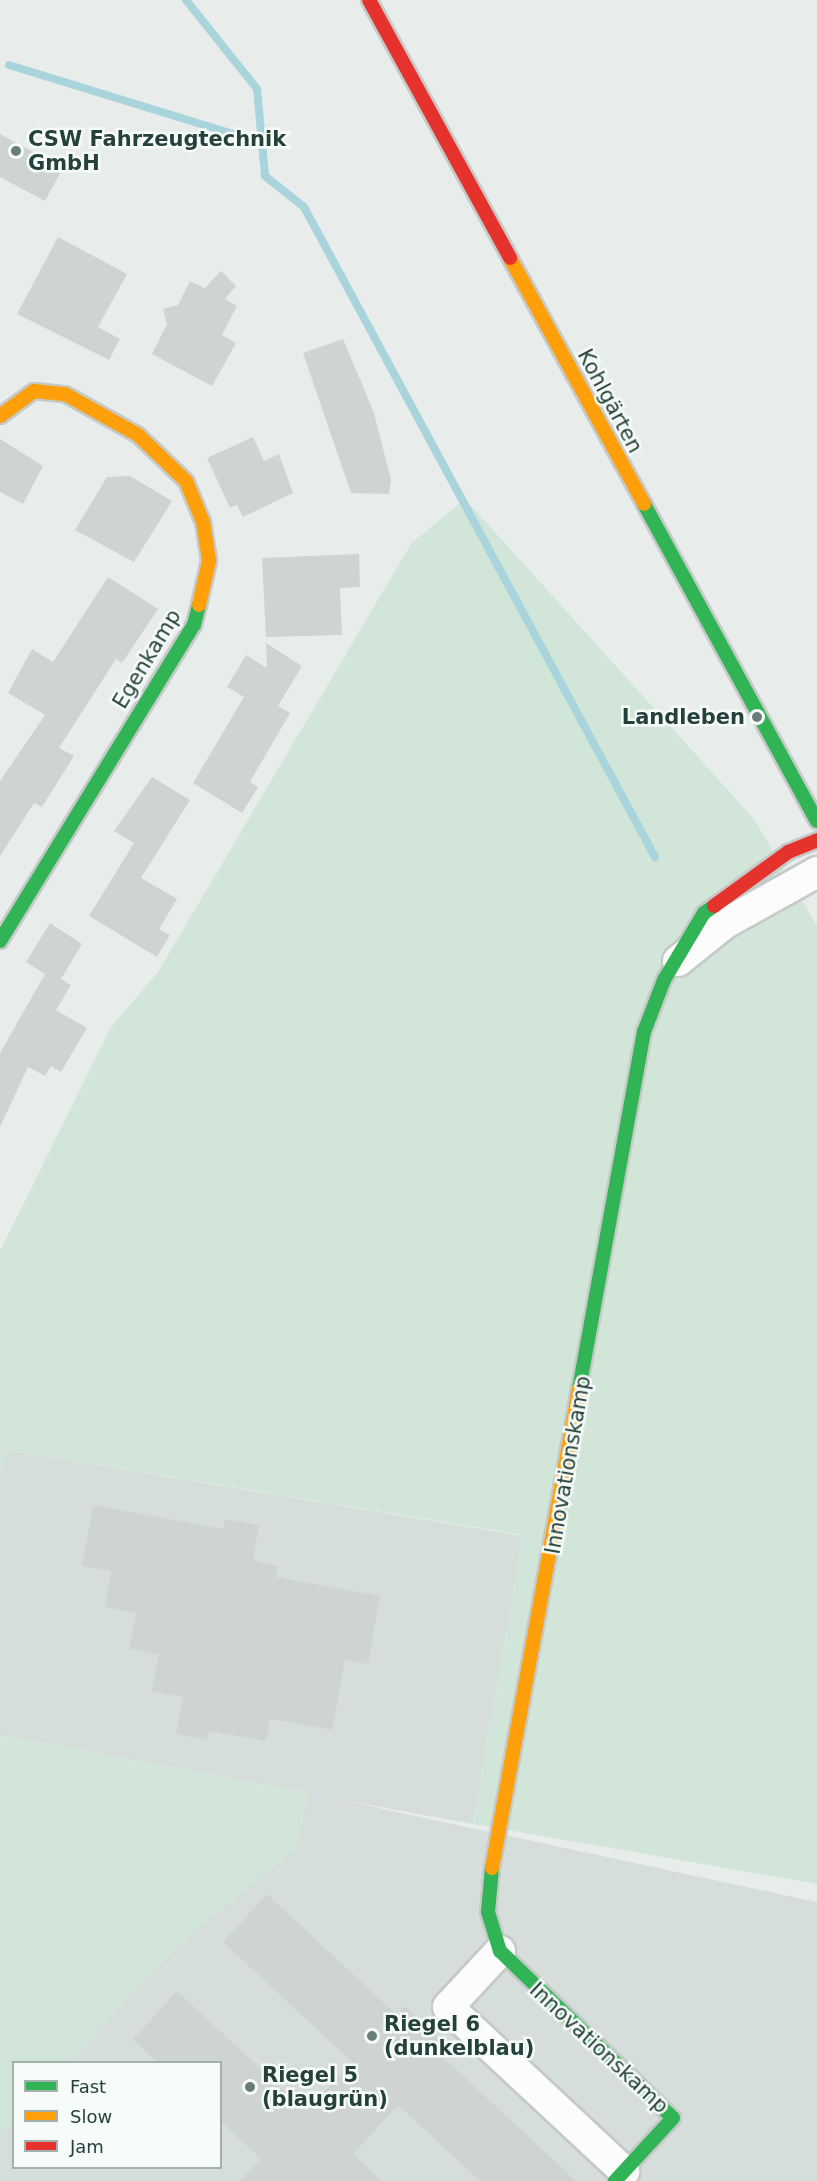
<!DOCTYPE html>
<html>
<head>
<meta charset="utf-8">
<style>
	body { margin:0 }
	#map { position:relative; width:817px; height:2181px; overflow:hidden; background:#e8edeb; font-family:"DejaVu Sans",sans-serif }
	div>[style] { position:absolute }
	.built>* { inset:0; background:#d6dedb }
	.green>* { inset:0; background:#d1e6d8 }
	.stream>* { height:8px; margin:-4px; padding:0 4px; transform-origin:4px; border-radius:4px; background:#a9d4db }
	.building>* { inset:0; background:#cfd4d2 }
	.roads { filter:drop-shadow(2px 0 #c5cac8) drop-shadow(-2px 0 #c5cac8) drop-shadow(0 2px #c5cac8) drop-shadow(0 -2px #c5cac8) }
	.street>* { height:30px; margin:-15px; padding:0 15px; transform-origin:15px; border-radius:15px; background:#fcfcfc }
	.fast>* { height:14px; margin:-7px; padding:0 7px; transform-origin:7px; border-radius:7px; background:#30b455 }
	.slow>* { height:14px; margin:-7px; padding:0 7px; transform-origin:7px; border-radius:7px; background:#ff9f0a }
	.jam>* { height:14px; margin:-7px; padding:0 7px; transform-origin:7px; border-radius:7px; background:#e5322d }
	.dots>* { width:16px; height:16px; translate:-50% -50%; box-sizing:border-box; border:3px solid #f7fbf9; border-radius:50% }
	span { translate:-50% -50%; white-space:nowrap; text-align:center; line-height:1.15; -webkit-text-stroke:5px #f7fbf9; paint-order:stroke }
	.poi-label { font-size:21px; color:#24423a; font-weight:700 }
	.left { translate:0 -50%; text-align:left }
	.right { translate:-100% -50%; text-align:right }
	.street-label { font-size:21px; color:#24423a }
	.legend { position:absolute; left:12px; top:2061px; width:210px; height:108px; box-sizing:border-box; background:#f7fbf9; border:2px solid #a3b1ad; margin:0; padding:8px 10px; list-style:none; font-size:18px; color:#24423a }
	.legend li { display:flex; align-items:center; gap:12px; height:30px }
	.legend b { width:30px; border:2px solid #a3b1ad }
</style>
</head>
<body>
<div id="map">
	<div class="built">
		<i style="clip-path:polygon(8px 1450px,523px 1536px,473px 1824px,341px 1800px,817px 1902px,817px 2181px,0 2181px,0 2137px,13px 2122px,14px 2168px,220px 2168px,220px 2062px,69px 2062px,176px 1946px,296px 1847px,308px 1793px,0 1735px,0 1473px)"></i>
	</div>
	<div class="green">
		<i style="clip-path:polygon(465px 499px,754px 819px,817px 926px,817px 1884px,473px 1824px,523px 1535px,9px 1450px,0 1473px,0 1251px,111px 1027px,158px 972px,411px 544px)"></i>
		<i style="clip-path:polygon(0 1735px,308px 1793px,296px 1847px,176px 1946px,69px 2062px,14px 2062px,13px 2122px,0 2137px)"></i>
	</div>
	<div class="stream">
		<i style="left:186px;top:0;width:114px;rotate:51.4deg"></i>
		<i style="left:257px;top:89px;width:87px;rotate:84.7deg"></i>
		<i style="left:265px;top:176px;width:50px;rotate:38.5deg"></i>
		<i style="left:304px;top:207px;width:739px;rotate:61.63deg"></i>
		<i style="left:9px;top:65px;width:238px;rotate:17.1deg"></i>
	</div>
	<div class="building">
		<i style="clip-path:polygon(0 134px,63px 168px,45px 201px,0 177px)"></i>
		<i style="clip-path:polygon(58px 237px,127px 274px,98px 327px,120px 339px,109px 360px,17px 314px)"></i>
		<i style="clip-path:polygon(221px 271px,236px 286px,225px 299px,237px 306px,222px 335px,236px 343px,212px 386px,152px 354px,167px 324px,163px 309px,178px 305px,190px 281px,205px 288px)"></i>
		<i style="clip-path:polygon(343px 339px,374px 413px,391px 480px,389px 494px,351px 493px,303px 353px)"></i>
		<i style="clip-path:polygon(253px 437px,264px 461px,279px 454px,293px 493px,243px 517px,237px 505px,230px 508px,207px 458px)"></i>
		<i style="clip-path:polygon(0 439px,43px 466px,23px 504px,0 492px)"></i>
		<i style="clip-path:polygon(130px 476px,172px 501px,134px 562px,75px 530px,107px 477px)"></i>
		<i style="clip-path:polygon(359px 554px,360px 587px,340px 588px,342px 635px,266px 637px,262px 558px)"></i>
		<i style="clip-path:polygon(108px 577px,158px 609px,122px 663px,116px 659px,59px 748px,74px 756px,42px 807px,34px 803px,0 856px,0 781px,45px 715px,8px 693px,32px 649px,53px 662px)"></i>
		<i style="clip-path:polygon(266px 643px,302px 666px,278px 706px,290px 713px,250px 782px,258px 787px,242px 813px,193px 783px,244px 697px,227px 687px,246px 655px,267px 668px)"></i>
		<i style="clip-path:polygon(152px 777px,190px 800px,141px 878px,177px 899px,159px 929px,170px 935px,157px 957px,89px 916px,134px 843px,114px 831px)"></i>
		<i style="clip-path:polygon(50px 923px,82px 944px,61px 979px,71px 985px,56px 1010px,87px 1028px,61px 1072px,51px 1066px,45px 1076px,28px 1067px,0 1127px,0 1053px,45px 974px,26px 962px)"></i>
		<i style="clip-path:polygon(93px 1505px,223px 1529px,225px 1519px,259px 1525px,253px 1561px,278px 1566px,276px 1577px,380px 1596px,368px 1664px,345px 1660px,332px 1730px,270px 1719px,266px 1741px,209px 1731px,207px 1740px,176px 1734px,183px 1697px,152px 1691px,159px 1655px,129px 1649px,136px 1613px,105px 1607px,111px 1571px,82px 1566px)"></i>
		<i style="clip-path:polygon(267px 1894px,397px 2015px,405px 2006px,426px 2026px,450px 2049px,443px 2057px,576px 2181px,480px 2181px,398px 2105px,353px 2154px,382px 2181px,240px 2181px,261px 2159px,220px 2121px,220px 2062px,157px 2062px,133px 2039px,177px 1991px,306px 2111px,352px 2062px,223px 1942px)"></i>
	</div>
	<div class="roads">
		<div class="street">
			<i style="left:678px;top:961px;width:59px;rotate:-38.8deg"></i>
			<i style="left:724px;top:924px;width:107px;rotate:-29.2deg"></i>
			<i style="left:500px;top:1951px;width:76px;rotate:132.9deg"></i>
			<i style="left:448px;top:2007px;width:241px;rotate:43deg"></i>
		</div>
		<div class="fast">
			<i style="left:644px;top:504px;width:361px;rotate:61.4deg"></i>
			<i style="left:0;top:941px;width:371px;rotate:-58.5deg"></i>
			<i style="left:194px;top:625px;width:21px;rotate:-76deg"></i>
			<i style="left:579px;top:1389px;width:363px;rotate:-79.7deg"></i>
			<i style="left:644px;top:1032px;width:56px;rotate:-69deg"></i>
			<i style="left:664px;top:980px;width:78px;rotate:-59.2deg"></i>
			<i style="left:704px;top:913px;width:12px;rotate:-35deg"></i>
			<i style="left:492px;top:1868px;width:44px;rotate:95.2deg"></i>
			<i style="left:488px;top:1912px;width:41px;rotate:72.9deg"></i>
			<i style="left:500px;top:1951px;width:240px;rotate:44deg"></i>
			<i style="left:673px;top:2118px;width:86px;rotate:132.6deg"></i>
		</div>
		<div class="slow">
			<i style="left:510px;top:258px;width:280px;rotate:61.4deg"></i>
			<i style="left:0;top:416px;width:42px;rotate:-36.3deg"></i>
			<i style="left:34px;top:391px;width:31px;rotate:6deg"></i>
			<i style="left:65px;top:394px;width:84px;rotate:29.3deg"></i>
			<i style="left:138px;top:435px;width:66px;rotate:43.8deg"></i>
			<i style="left:186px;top:481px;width:44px;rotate:67.5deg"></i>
			<i style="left:203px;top:522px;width:39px;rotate:81deg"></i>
			<i style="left:209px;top:561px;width:45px;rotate:102.8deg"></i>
			<i style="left:492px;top:1868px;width:487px;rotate:-79.7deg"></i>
		</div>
		<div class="jam">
			<i style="left:369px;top:0;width:294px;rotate:61.3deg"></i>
			<i style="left:714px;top:906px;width:92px;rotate:-36.1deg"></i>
			<i style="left:788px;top:852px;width:31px;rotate:-22deg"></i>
		</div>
	</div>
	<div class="dots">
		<i style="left:16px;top:151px;background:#697e78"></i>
		<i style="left:757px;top:717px;background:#697e78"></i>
		<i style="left:372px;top:2036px;background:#697e78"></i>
		<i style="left:250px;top:2087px;background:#697e78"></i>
	</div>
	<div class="poi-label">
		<span class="left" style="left:28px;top:151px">CSW Fahrzeugtechnik<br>GmbH</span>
		<span class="right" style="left:745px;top:717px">Landleben</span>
		<span class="left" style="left:384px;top:2036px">Riegel 6<br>(dunkelblau)</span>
		<span class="left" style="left:262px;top:2087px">Riegel 5<br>(blaugrün)</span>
	</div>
	<div class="street-label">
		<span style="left:610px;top:401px;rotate:62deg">Kohlgärten</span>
		<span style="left:147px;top:659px;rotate:-59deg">Egenkamp</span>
		<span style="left:568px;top:1465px;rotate:-80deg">Innovationskamp</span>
		<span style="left:599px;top:2048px;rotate:43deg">Innovationskamp</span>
	</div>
	<ul class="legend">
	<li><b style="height:8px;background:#30b455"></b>Fast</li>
	<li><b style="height:8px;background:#ff9f0a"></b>Slow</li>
	<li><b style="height:8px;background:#e5322d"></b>Jam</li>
	</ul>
</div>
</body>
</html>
